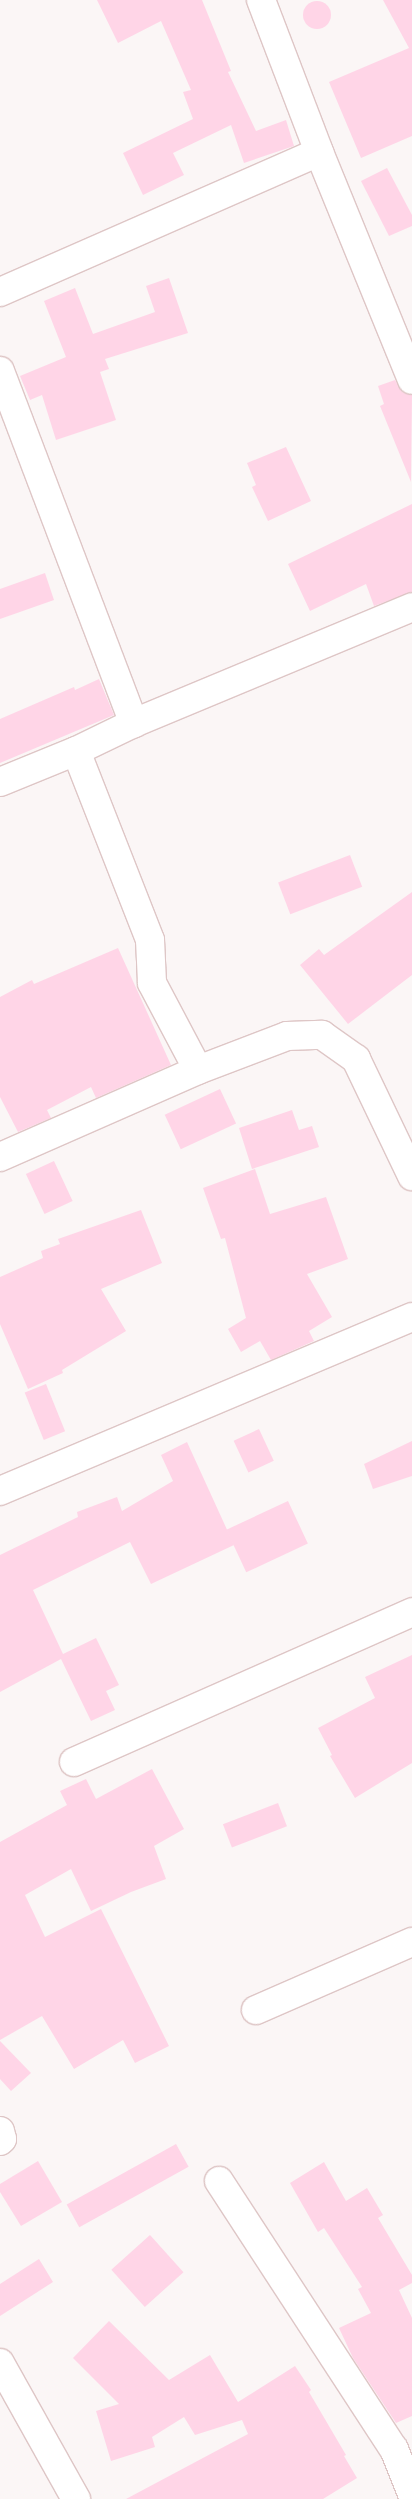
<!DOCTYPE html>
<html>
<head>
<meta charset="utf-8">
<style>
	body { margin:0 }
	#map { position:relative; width:412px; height:2499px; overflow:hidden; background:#fbf6f6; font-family:"IBM Plex Sans",sans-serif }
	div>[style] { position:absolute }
	.building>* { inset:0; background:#ffd5e7; transform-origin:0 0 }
	.round { border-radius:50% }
	.roads { filter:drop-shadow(1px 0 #dec6c6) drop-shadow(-1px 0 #dec6c6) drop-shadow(0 1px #dec6c6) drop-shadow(0 -1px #dec6c6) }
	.minor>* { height:28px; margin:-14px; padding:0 14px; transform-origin:14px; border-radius:14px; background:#fff }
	span { translate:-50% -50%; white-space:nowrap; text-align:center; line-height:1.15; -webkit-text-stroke:4.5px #fbf6f6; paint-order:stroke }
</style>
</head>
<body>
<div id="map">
	<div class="building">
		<i style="clip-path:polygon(97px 0,202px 0,231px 71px,228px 72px,256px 131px,286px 120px,294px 146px,244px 163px,231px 125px,173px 153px,184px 175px,143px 195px,123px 153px,193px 119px,183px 92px,191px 90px,161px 21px,118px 43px)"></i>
		<i style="clip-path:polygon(383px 0,412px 0,412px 136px,361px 158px,329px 82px,409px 48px)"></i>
		<i class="round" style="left:303px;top:1px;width:28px;height:28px"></i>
		<i style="clip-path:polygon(387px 168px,412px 215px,412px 226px,389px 236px,361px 181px)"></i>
		<i style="clip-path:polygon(169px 278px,188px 333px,105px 359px,109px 369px,100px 372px,116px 420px,56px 440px,42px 395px,30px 400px,20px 376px,66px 357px,44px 301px,75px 288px,93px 334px,155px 312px,146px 286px)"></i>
		<i style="clip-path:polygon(395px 380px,402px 392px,412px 395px,411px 482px,380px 406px,384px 404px,378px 386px)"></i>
		<i style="clip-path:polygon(286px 447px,311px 501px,268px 521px,252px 487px,256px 485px,247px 463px)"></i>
		<i style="clip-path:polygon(412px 504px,412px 592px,374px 606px,366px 584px,310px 611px,288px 564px)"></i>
		<i style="clip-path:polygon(45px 573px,54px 600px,0 619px,0 589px)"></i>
		<i style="clip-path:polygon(99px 679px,114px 715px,0 763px,0 719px,74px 687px,75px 690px)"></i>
		<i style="left:350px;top:855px;width:34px;height:77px;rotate:69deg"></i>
		<i style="clip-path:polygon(412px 892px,412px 975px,348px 1024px,300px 965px,319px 949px,324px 955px)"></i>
		<i style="clip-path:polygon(118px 948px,171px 1065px,96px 1098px,91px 1087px,47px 1110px,51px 1118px,18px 1132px,0 1097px,0 997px,32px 980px,34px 984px)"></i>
		<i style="left:220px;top:1089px;width:38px;height:61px;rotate:65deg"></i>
		<i style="clip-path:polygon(292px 1110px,299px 1130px,312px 1126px,319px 1147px,252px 1169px,239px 1128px)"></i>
		<i style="left:54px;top:1161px;width:44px;height:31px;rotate:65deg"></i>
		<i style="clip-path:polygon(255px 1169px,270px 1214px,326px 1197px,348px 1259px,307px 1274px,332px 1317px,309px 1331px,314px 1341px,271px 1360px,260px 1341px,241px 1352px,228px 1329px,246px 1318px,225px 1238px,221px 1239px,203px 1188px)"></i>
		<i style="clip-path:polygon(141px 1210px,162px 1263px,101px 1289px,126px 1331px,62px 1370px,63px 1373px,28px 1389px,0 1324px,0 1277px,43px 1258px,41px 1251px,60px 1244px,58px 1239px)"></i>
		<i style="left:46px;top:1384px;width:51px;height:23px;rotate:68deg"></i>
		<i style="left:259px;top:1429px;width:35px;height:28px;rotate:65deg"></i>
		<i style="clip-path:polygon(412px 1441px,412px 1476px,373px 1489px,364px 1464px)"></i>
		<i style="clip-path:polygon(187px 1442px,234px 1545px,151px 1584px,130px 1542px,33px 1590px,63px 1654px,96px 1638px,119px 1685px,106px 1691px,115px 1710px,91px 1721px,61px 1659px,0 1692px,0 1555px,78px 1517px,77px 1512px,117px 1497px,122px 1511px,173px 1481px,161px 1455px)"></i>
		<i style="left:288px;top:1501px;width:47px;height:68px;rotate:65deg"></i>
		<i style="clip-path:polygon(412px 1655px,412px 1763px,355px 1798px,330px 1756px,332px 1755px,318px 1728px,375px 1698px,365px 1677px)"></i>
		<i style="clip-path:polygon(152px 1769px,184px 1829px,154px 1846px,166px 1879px,131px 1892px,91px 1911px,71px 1869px,25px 1895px,45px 1937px,101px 1909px,169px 2046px,135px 2063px,123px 2040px,74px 2069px,42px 2016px,0 2040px,0 1842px,67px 1805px,60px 1791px,86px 1779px,96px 1799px)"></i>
		<i style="left:278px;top:1803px;width:25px;height:59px;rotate:69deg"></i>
		<i style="clip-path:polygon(0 2041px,31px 2073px,11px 2091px,0 2079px)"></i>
		<i style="left:176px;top:2144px;width:26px;height:125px;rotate:61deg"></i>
		<i style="clip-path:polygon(38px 2161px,62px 2202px,21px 2226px,0 2192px,0 2184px)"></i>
		<i style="clip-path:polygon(324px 2162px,346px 2201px,367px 2188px,383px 2215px,378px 2218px,412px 2275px,412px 2283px,399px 2290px,412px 2318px,412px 2416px,396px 2423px,353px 2358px,339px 2328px,371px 2313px,358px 2289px,362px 2287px,324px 2228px,318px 2232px,290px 2183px)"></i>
		<i style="left:150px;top:2235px;width:50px;height:52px;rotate:48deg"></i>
		<i style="clip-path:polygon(39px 2259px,53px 2282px,0 2316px,0 2284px)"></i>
		<i style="clip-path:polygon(109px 2321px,169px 2380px,210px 2355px,238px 2402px,295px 2366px,311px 2390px,309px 2392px,346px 2455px,344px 2456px,357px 2478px,323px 2499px,126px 2499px,248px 2434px,242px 2420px,195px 2435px,184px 2417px,152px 2437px,155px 2447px,111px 2461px,96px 2411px,119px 2404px,73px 2358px)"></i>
	</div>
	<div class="roads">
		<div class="minor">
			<i style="left:261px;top:0;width:163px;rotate:69.1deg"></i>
			<i style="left:319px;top:152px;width:246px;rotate:67.8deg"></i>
			<i style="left:0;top:292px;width:348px;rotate:-23.7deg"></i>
			<i style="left:0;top:371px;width:377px;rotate:69.2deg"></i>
			<i style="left:76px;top:751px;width:203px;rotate:68.6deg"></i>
			<i style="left:150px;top:940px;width:43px;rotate:87.3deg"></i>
			<i style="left:152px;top:983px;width:98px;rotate:62.1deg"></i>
			<i style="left:0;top:782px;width:82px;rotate:-22.2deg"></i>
			<i style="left:76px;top:751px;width:64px;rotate:-25.8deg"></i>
			<i style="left:134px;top:723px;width:301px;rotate:-22.6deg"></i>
			<i style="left:0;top:1157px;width:216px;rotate:-23.7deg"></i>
			<i style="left:198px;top:1070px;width:95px;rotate:-20.9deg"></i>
			<i style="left:287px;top:1036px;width:35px;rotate:-2deg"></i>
			<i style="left:322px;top:1035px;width:42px;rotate:35.2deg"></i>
			<i style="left:356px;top:1059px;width:130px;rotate:64.4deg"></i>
			<i style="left:0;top:1491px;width:447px;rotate:-22.9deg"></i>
			<i style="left:74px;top:1762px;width:370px;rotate:-23.9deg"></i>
			<i style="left:256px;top:2010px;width:170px;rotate:-23.6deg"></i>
			<i style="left:0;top:2131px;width:8px;rotate:76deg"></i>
			<i style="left:2px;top:2139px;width:3px;rotate:135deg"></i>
			<i style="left:219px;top:2181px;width:320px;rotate:56.9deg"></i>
			<i style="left:394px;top:2449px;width:48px;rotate:68.2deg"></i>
			<i style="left:0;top:2363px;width:156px;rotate:60.8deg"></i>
		</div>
	</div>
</div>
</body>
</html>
